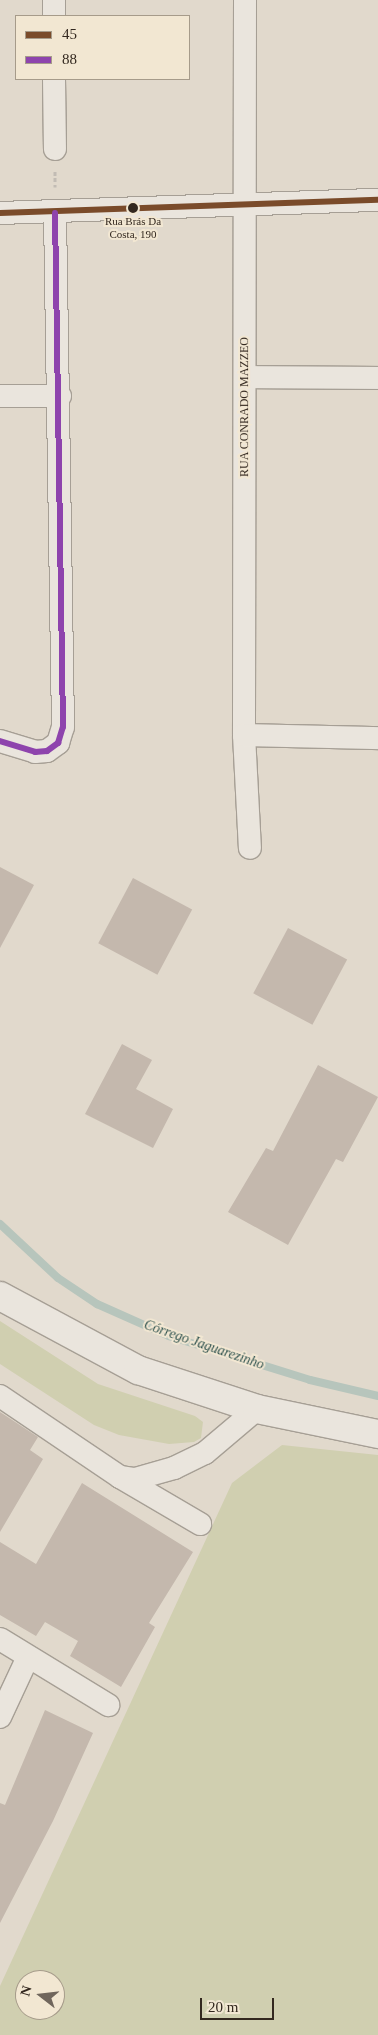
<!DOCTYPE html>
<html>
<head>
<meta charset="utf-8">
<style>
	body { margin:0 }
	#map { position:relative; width:378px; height:2035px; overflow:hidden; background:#e1d9cc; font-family:"Times New Roman",serif }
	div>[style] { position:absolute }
	.green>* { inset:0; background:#d0cfb0 }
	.stream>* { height:8px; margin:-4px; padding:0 4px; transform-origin:4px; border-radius:4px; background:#b7c5bc }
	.building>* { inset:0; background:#c4b8ad; transform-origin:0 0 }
	.path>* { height:3px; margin-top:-1.5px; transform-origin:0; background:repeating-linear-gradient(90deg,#c2bcb4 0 4px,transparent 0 6.5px) }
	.roads { filter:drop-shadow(1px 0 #a69f95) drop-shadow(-1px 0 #a69f95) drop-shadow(0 1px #a69f95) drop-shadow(0 -1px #a69f95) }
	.street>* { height:22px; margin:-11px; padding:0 11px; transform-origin:11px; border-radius:11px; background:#eae5dd }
	.secondary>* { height:28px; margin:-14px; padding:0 14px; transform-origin:14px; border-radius:14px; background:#eae5dd }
	.bus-1>* { height:6px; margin:-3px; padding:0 3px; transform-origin:3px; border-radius:3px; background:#7a4b2a }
	.bus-2>* { height:6px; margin:-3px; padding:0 3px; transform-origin:3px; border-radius:3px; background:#8e44ad }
	.dots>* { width:14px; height:14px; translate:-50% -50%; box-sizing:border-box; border:2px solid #f2e7d2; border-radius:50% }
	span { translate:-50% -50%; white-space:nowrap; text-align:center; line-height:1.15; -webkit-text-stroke:4px #f2e7d2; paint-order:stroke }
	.bus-label { font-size:11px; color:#33281f }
	.street-label { font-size:12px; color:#33281f }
	.water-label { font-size:14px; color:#2f524e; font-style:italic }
	.legend { position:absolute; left:15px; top:15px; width:175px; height:65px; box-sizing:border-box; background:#f2e7d2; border:1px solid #a69b8a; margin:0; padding:6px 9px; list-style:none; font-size:15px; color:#33281f }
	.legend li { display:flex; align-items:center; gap:10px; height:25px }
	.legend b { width:25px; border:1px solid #a69b8a }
	.north { position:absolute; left:15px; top:1970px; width:50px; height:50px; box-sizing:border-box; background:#f2e7d2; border:1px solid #a69b8a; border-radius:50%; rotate:286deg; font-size:14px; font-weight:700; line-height:20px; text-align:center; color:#33281f }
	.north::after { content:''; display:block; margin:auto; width:18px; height:22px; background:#70665c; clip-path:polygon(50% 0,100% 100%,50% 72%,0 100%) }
	.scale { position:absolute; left:200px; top:1998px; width:74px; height:22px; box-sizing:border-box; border:2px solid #33281f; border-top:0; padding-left:6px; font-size:15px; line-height:18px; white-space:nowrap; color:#33281f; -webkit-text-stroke:4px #f2e7d2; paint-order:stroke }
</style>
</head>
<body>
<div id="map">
	<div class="green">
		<i style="clip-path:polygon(0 1321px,98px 1384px,195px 1416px,203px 1422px,201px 1438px,194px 1442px,169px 1444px,119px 1435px,94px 1425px,0 1364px)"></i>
		<i style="clip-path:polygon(evenodd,282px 1445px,378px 1455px,378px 2035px,0 2035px,0 1986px,232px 1483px,282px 1445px,25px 1980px,55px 1980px,55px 2010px,25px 2010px,25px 1980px)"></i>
	</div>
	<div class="stream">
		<i style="left:0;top:1224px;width:79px;rotate:43deg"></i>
		<i style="left:58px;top:1278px;width:47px;rotate:33.7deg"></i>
		<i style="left:97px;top:1304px;width:79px;rotate:24deg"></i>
		<i style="left:169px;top:1336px;width:148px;rotate:17.3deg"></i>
		<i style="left:310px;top:1380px;width:70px;rotate:13.2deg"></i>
	</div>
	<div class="building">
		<i style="clip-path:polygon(0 867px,34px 885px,0 948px)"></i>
		<i style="left:133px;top:878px;width:67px;height:74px;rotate:28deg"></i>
		<i style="left:288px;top:928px;width:67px;height:74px;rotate:28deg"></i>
		<i style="clip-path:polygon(122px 1044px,152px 1060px,136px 1089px,173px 1109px,153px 1148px,85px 1114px)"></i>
		<i style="clip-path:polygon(318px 1065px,378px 1097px,343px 1162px,336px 1159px,288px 1245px,228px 1212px,266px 1148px,273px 1151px)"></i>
		<i style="clip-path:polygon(0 1412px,38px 1437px,30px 1450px,43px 1459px,0 1532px)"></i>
		<i style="clip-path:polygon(82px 1483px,193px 1552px,149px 1623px,155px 1627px,121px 1687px,70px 1656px,78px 1641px,45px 1622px,36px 1636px,0 1615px,0 1542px,36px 1564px)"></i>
		<i style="clip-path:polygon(45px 1710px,93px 1733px,53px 1821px,0 1923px,0 1803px,5px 1805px)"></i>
	</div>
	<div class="path">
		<i style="left:55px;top:171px;width:16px;rotate:90deg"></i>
	</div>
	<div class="roads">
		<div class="street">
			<i style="left:54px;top:0;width:16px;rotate:90deg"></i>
			<i style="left:245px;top:0;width:735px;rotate:90.08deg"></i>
			<i style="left:244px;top:735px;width:113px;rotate:87deg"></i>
			<i style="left:54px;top:79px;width:70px;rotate:89.2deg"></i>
			<i style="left:0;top:213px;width:378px;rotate:-2deg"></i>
			<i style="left:245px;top:377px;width:133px;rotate:0.4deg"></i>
			<i style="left:0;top:396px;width:60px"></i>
			<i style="left:244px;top:735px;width:134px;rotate:1.3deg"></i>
			<i style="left:0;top:741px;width:37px;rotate:17deg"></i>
			<i style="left:35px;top:752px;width:12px;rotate:-5deg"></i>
			<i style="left:47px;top:751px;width:14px;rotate:-36deg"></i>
			<i style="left:58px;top:743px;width:17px;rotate:-73deg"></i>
			<i style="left:63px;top:727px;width:514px;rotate:-90.89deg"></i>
			<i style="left:0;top:1396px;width:145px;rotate:34deg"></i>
			<i style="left:120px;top:1477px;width:15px;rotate:8deg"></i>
			<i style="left:135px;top:1479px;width:41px;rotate:-15.8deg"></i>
			<i style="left:174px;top:1468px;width:34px;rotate:-26deg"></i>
			<i style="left:205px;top:1453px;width:68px;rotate:-40.2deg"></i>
			<i style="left:120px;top:1477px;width:93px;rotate:30.4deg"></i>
			<i style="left:0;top:1639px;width:127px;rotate:31.4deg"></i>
			<i style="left:0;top:1717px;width:66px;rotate:-65deg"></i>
		</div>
		<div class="secondary">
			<i style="left:0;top:1296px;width:157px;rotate:28.2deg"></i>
			<i style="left:138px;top:1370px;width:125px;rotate:18.1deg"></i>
			<i style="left:257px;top:1409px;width:124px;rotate:11.7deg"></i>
		</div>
	</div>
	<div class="bus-1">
		<i style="left:0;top:213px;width:378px;rotate:-2deg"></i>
	</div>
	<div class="bus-2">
		<i style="left:0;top:741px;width:37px;rotate:17deg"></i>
		<i style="left:35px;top:752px;width:12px;rotate:-5deg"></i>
		<i style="left:47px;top:751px;width:14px;rotate:-36deg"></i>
		<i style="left:58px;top:743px;width:17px;rotate:-73deg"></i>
		<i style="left:63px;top:727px;width:514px;rotate:-90.89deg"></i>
	</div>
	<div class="dots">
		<i style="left:133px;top:208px;background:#33281f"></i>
	</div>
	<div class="bus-label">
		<span style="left:133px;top:228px">Rua Brás Da<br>Costa, 190</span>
	</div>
	<div class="street-label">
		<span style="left:245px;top:407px;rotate:-90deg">RUA CONRADO MAZZEO</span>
	</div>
	<div class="water-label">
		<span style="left:204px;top:1345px;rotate:19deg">Córrego Jaguarezinho</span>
	</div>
	<ul class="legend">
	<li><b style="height:6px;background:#7a4b2a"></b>45</li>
	<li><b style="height:6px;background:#8e44ad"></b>88</li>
	</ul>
	<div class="north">N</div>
	<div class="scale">20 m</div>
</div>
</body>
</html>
